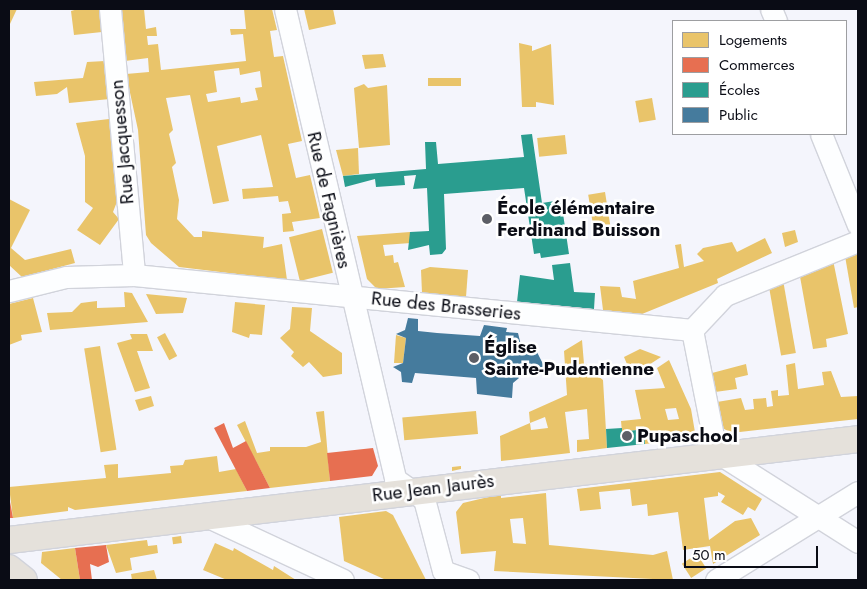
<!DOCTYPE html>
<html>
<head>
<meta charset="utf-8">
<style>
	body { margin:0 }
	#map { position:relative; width:867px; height:589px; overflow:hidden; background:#f4f5fc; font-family:Jost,sans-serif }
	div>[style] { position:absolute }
	.homes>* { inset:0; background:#e9c46a; transform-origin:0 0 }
	.shops>* { inset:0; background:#e76f51 }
	.schools>* { inset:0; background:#2a9d8f }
	.public>* { inset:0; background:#457b9d }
	.roads { filter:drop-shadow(1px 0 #d1d3db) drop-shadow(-1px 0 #d1d3db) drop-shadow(0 1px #d1d3db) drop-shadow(0 -1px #d1d3db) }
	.minor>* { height:21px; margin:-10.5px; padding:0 10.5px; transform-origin:10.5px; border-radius:10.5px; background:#fdfeff }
	.major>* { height:26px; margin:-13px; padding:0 13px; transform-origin:13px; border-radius:13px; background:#e5e1db }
	.dots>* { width:14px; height:14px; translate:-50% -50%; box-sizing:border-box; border:2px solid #fff; border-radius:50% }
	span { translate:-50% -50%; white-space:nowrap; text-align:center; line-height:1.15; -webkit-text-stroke:5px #fff; paint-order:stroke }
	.street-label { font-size:19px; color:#0a0c15 }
	.poi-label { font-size:19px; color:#0a0c15; font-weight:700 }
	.left { translate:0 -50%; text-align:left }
	.frame { position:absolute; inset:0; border:10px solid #0a0c15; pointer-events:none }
	.legend { position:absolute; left:672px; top:20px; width:175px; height:115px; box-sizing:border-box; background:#fff; border:1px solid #9d9ea1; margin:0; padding:6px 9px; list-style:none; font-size:15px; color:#0a0c15 }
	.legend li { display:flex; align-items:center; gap:10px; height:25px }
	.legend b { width:25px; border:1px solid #9d9ea1 }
	.scale { position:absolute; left:684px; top:546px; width:134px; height:22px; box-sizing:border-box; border:2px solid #0a0c15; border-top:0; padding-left:6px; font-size:15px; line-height:18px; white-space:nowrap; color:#0a0c15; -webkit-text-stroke:4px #fff; paint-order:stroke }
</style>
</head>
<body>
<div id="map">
	<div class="homes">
		<i style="clip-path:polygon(9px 9px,17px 9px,9px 26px)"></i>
		<i style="clip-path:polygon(78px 9px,100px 9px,102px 32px,74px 35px,71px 11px)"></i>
		<i style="clip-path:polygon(evenodd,119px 9px,144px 9px,146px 29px,156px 27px,157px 36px,147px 36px,148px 45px,158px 44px,161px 70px,246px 61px,243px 34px,231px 35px,230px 29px,246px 29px,244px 9px,272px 9px,277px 30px,270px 31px,274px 57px,283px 56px,302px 141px,288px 144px,296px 178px,310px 175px,320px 218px,292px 222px,294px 231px,283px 232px,282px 214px,291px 213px,288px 201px,279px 202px,278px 196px,243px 199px,242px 189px,273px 187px,261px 135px,217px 146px,229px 201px,213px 204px,190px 95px,166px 98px,173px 130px,169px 134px,176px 163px,172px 167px,179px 200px,177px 219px,194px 237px,202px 237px,202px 231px,264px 237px,263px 248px,282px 244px,287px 280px,179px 267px,151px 243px,146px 235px,138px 130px,126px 74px,149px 72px,148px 58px,125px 61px,119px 9px,239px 68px,240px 75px,260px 71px,262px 87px,255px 88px,258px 100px,241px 103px,240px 97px,208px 102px,206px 94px,217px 92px,214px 71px,239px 68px)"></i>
		<i style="clip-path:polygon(304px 9px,333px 9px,336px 24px,309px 30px)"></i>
		<i style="clip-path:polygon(519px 43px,532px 46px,532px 51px,551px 44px,554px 105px,536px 102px,536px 107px,522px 107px)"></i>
		<i style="clip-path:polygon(383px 54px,386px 67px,365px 69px,362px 55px)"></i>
		<i style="clip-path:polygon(105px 61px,110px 99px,69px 103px,67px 87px,57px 94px,36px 96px,34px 82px,83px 78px,87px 62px)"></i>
		<i style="left:461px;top:78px;width:8px;height:33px;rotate:90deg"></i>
		<i style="clip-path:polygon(364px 84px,368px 88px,387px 85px,390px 145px,359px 148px,354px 88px)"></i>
		<i style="left:652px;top:98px;width:22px;height:17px;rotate:80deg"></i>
		<i style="clip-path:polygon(109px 119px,118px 199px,113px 212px,119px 219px,100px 245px,77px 230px,93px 208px,85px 202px,85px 156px,76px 123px)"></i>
		<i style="left:565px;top:135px;width:19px;height:28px;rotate:84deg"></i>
		<i style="clip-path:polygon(358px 148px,359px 174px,343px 176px,336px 150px)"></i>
		<i style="left:605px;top:192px;width:38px;height:17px;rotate:81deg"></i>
		<i style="clip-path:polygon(9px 199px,30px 210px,11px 248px,25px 260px,71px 249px,75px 263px,22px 277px,9px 265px)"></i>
		<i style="left:322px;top:229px;width:45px;height:34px;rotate:76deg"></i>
		<i style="clip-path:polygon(795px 230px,798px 242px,785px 247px,782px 233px)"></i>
		<i style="clip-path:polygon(410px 232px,411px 243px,383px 245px,385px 256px,393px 255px,394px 263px,398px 262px,405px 287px,377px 289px,367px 279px,357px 236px)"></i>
		<i style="clip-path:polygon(765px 238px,772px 253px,717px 279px,718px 283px,642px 314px,603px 310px,600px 286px,620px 287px,622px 297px,636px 299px,633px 281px,679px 268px,675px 245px,681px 244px,684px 267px,704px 261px,697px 254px,703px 248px,732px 242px,737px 252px)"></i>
		<i style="clip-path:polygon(858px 252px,858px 307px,854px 308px,845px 256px)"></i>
		<i style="clip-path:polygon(833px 260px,848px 334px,826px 339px,827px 347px,813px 349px,799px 271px)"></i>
		<i style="clip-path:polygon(430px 267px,468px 270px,466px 297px,422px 293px,421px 270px)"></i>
		<i style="left:783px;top:280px;width:74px;height:15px;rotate:80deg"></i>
		<i style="clip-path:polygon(124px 292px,132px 293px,148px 322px,50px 330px,47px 313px,72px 312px,81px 303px,97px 301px,97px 308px,125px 307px)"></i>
		<i style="clip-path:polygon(146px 294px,187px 298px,183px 313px,156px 314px)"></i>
		<i style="clip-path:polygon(33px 298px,42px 332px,21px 335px,22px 340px,9px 345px,9px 304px)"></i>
		<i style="clip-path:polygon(235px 302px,265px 305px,262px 335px,250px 334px,249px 338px,232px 332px)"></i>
		<i style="clip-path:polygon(292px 307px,312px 308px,310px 331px,342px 353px,342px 374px,323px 377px,309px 362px,303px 367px,291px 356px,294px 352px,280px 338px,290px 329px)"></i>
		<i style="left:165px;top:333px;width:26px;height:9px;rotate:62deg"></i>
		<i style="clip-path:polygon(130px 334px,147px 334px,153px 351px,137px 351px,150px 388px,135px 392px,117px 343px,132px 339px)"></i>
		<i style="clip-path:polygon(396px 335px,406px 338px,403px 363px,394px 363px)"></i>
		<i style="clip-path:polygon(582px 340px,584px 364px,592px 364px,592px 371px,603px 380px,607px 448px,577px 452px,577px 440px,589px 439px,587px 409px,565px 412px,570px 453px,501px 461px,500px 436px,530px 423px,531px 430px,548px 428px,545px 417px,530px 423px,529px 412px,567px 395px,564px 351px)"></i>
		<i style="left:100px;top:346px;width:105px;height:16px;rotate:81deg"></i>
		<i style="clip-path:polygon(640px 349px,661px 357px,632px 376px,624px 357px)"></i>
		<i style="clip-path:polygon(evenodd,669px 360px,691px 409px,696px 438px,645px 444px,644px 429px,622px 432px,621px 421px,641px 419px,635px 390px,665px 388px,657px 368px,669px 360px,676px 408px,679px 419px,668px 420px,665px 409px,676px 408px)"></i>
		<i style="clip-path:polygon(795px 363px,798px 389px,824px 385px,822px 372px,831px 371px,841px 397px,858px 396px,858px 419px,731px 433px,721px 427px,717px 402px,741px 398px,745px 410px,754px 409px,753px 399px,766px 398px,767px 407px,773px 406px,771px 391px,778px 390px,778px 396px,789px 395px,786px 365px)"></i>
		<i style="clip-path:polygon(746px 364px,748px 375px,735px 378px,737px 389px,715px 392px,712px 373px)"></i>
		<i style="clip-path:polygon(151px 396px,154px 406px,139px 411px,135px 400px)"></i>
		<i style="clip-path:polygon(324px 411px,330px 481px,270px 488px,237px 425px,245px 421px,257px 453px,270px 451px,270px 447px,306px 447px,321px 442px,316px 412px)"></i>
		<i style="left:476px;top:411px;width:23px;height:74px;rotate:85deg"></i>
		<i style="clip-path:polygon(217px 456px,219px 472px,236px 469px,247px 491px,75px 510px,68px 507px,68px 511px,13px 518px,9px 487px,106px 478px,104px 465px,118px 464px,118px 478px,171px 473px,170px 466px,183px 465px,185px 460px)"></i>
		<i style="clip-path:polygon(461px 466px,461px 469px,452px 471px,452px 467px)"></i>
		<i style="clip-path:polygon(720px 472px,762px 499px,755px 511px,748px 507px,743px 515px,721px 502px,725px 496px,718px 492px,718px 496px,704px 498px,709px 540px,735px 521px,751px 518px,760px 535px,713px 564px,710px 546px,683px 550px,678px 512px,648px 516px,647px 504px,632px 506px,630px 489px,599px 492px,601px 509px,580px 511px,577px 489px)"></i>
		<i style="clip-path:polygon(evenodd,546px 493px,549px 545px,653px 555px,667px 551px,673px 580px,494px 571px,496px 551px,461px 554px,456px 512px,463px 503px,501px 494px,501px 498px,546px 493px,523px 518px,526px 544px,513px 543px,510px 519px,523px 518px)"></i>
		<i style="clip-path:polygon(386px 511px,393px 515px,426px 580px,386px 580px,344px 561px,339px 517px)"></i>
		<i style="left:181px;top:536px;width:7px;height:9px;rotate:82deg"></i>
		<i style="clip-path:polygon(147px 540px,148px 546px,157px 545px,158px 553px,130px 558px,132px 570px,116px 573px,106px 545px)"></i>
		<i style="clip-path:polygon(215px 543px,233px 551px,234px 548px,273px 570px,274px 566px,296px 580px,227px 580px,203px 570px)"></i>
		<i style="clip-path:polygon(75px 548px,80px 580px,62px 580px,41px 563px,42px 552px)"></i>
		<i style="left:697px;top:554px;width:17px;height:18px;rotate:57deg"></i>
		<i style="clip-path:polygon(154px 570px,157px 580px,132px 580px,131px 574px)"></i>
	</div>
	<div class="shops">
		<i style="clip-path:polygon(224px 423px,233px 448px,246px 441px,270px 488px,247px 491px,214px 428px)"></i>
		<i style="clip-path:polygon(373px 448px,378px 466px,372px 476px,330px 481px,327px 453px)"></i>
		<i style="clip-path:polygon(9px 496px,13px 518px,9px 518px)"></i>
		<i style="clip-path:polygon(106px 545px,109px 562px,98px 567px,90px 564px,92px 580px,80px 580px,75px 548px)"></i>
	</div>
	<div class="schools">
		<i style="clip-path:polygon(532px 134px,542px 203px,561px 200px,569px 254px,541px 258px,540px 253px,534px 254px,524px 188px,444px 194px,446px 249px,442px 254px,430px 255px,429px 245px,408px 250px,410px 232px,429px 231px,427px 188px,413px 189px,416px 175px,404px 176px,405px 185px,376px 187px,375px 179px,345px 187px,343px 176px,426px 169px,425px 142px,436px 142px,438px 164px,524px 157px,521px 135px)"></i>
		<i style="clip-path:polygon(570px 263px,574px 292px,595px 293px,594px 309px,517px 302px,520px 275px,554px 280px,552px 265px)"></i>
		<i style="clip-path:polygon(622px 428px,622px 432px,644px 429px,645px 444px,607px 448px,606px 429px)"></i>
	</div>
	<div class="public">
		<i style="clip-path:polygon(408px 318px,418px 319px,418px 331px,437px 333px,480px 336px,484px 325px,507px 328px,506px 332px,518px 333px,521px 345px,516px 351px,521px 347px,522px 352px,537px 352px,544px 366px,535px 376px,514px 372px,519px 378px,513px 383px,512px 398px,477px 394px,476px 378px,415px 373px,412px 383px,402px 382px,401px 372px,393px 367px,403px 363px,406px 338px,396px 334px,405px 330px)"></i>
	</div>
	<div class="roads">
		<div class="minor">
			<i style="left:110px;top:9px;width:267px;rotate:84.8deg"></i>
			<i style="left:285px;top:9px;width:483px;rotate:76.8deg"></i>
			<i style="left:395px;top:479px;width:35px;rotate:35deg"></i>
			<i style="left:424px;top:499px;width:74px;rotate:75.2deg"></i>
			<i style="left:443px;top:571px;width:27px;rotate:20deg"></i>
			<i style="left:771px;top:9px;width:13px;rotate:67deg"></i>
			<i style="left:821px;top:134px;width:98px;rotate:67.9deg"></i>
			<i style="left:9px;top:291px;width:59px;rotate:-13.8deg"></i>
			<i style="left:66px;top:277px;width:68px;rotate:-1.7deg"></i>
			<i style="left:134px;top:275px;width:561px;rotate:5.63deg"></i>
			<i style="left:692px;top:330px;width:48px;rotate:-46.7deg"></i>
			<i style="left:725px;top:295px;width:144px;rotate:-22.1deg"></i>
			<i style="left:692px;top:330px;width:113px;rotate:78.8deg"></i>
			<i style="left:714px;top:441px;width:16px;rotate:63deg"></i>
			<i style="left:721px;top:455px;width:162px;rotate:32.4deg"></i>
			<i style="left:206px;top:516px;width:151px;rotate:25deg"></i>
			<i style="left:716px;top:580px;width:167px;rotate:-31.8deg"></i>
		</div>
		<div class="major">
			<i style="left:9px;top:540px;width:855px;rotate:-6.78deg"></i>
			<i style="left:9px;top:568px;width:19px;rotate:39deg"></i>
		</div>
	</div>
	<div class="dots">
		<i style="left:487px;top:219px;background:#5c5e66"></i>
		<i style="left:474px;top:358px;background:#5c5e66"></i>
		<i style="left:627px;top:436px;background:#5c5e66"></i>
	</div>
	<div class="street-label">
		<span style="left:122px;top:142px;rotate:-95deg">Rue Jacquesson</span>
		<span style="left:329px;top:200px;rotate:77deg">Rue de Fagnières</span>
		<span style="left:446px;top:306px;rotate:6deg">Rue des Brasseries</span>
		<span style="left:433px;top:488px;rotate:-7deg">Rue Jean Jaurès</span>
	</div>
	<div class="poi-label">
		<span class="left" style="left:497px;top:219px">École élémentaire<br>Ferdinand Buisson</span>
		<span class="left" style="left:484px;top:358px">Église<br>Sainte-Pudentienne</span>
		<span class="left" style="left:637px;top:436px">Pupaschool</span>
	</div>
	<div class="frame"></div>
	<ul class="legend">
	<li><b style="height:14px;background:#e9c46a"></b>Logements</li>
	<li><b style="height:14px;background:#e76f51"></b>Commerces</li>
	<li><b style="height:14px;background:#2a9d8f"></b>Écoles</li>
	<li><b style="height:14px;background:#457b9d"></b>Public</li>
	</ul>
	<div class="scale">50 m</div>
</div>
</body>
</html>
